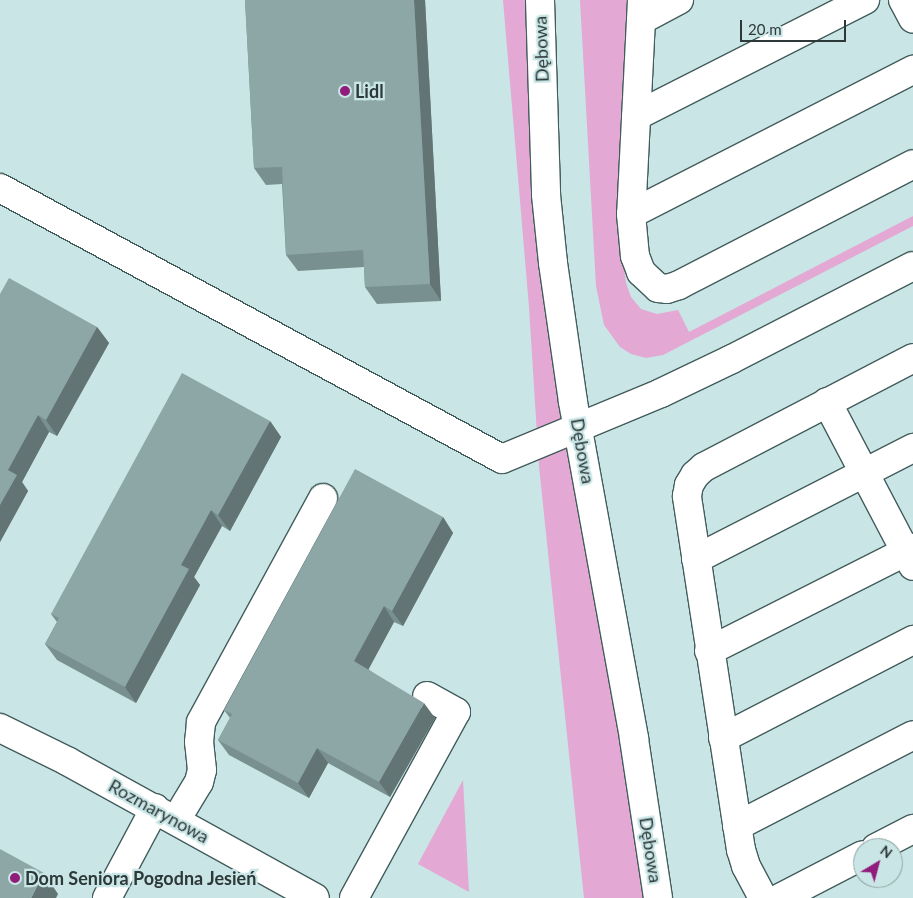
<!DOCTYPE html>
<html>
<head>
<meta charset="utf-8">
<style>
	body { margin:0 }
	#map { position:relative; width:913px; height:898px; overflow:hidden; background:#c9e5e5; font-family:Lato,sans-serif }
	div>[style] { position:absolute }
	.green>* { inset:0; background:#e3a8d3 }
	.roads { filter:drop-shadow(1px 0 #435c5c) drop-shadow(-1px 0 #435c5c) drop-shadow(0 1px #435c5c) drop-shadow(0 -1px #435c5c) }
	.minor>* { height:28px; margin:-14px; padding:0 14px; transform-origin:14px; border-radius:14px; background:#fff }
	.wall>* { inset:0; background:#78908f }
	.shaded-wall>* { inset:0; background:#627574 }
	.building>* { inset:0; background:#8ca7a6 }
	.dots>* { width:14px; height:14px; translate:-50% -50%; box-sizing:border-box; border:2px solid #c9e5e5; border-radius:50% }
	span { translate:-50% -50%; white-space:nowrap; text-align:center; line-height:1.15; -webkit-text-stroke:4.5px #c9e5e5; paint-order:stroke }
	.street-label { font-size:18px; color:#2d3838 }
	.poi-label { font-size:18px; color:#2d3838; font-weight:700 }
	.left { translate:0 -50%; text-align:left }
	.north { position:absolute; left:853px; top:838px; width:50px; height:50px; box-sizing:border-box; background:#c9e5e5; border:1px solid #8ba0a0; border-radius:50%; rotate:37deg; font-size:14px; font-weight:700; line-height:20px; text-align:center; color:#2d3838 }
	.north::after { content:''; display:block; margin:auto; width:18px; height:22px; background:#901c7b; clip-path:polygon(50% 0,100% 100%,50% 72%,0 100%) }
	.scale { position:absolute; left:740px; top:20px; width:106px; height:22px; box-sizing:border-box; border:2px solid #2d3838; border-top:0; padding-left:6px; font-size:15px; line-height:18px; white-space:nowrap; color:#2d3838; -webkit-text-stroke:4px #c9e5e5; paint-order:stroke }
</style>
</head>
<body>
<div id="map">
	<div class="green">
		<i style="clip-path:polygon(503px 0,540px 0,546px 195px,658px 898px,584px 898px,539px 466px,529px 307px)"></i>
		<i style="clip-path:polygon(580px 0,627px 0,617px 209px,626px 283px,631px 297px,641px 309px,657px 314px,678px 310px,689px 332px,913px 216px,913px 226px,663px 355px,646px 358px,631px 354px,620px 347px,604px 325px,596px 286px)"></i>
		<i style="clip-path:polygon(463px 780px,469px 892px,418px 864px)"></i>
	</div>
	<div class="roads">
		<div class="minor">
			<i style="left:540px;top:0;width:195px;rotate:88.2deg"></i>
			<i style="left:546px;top:195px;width:68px;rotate:84.1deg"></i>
			<i style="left:553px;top:263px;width:140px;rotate:81.8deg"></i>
			<i style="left:573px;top:402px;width:342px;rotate:79.7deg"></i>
			<i style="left:634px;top:739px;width:161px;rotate:81.4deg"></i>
			<i style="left:642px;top:0;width:214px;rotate:92.9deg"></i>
			<i style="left:631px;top:214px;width:42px;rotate:84.6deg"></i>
			<i style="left:635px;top:256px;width:17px;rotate:69deg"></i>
			<i style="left:641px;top:272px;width:23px;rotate:43deg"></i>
			<i style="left:658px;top:288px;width:9px;rotate:6deg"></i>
			<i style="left:667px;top:289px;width:13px;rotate:-18deg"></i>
			<i style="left:679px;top:285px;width:263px;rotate:-27.3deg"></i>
			<i style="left:903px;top:0;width:21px;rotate:62deg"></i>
			<i style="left:641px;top:20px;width:43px;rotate:-27.8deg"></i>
			<i style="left:636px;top:116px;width:257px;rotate:-26.9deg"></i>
			<i style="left:0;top:188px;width:570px;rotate:28.36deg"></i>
			<i style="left:502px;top:459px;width:172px;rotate:-22.5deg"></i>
			<i style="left:661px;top:393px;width:79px;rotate:-25.6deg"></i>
			<i style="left:732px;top:359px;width:203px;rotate:-27.2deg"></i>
			<i style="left:631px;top:214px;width:317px;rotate:-27.1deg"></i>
			<i style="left:827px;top:402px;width:185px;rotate:62.3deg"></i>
			<i style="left:696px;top:559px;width:244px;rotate:-27.1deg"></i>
			<i style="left:709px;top:651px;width:229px;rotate:-26.8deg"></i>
			<i style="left:0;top:728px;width:75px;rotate:26.2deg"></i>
			<i style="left:67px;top:761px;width:283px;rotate:28.9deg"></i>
			<i style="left:723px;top:738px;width:214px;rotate:-27.3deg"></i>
			<i style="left:176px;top:820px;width:44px;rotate:-58.8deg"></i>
			<i style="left:199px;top:782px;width:12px;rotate:-76deg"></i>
			<i style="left:202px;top:770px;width:28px;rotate:-96deg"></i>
			<i style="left:199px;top:742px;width:20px;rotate:-84deg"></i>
			<i style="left:201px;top:722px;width:255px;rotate:-61.4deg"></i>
			<i style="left:737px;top:826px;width:198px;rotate:-27.3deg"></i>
			<i style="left:876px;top:848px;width:42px;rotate:-27.2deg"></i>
			<i style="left:107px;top:898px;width:102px;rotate:-61.9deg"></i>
			<i style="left:354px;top:898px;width:212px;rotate:-61.3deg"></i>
			<i style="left:456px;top:712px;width:33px;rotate:-151deg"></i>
			<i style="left:763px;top:898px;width:36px;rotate:-118deg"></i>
			<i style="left:746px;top:866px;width:17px;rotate:-107deg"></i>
			<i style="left:741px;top:850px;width:358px;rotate:-98.7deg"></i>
			<i style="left:687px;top:496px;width:11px;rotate:-80deg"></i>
			<i style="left:689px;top:485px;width:12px;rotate:-59deg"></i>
			<i style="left:695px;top:475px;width:12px;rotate:-42deg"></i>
			<i style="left:704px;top:467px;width:236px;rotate:-27.5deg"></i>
			<i style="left:780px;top:898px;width:93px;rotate:-27.4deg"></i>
		</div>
	</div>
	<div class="wall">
		<i style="clip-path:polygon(245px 0,425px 0,441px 301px,377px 304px,365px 287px,364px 267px,298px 271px,286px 255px,282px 184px,266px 185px,254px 168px)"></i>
		<i style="clip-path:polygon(0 294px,97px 327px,109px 343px,57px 436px,49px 432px,22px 482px,28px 491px,0 542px)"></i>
		<i style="clip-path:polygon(270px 421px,281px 437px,230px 531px,222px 526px,194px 577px,200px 585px,136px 703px,57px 660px,45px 644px,57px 622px,51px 614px)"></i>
		<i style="clip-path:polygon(443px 517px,453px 533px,403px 626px,394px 622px,368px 669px,435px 718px,390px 797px,328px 763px,309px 798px,229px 755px,218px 740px,230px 718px,224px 710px)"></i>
	</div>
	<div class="shaded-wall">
		<i style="clip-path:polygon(414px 0,425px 0,441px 301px,430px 284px)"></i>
		<i style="clip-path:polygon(97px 327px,109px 343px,57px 436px,46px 420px)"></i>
		<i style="clip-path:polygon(38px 415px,49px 432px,22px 482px,28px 491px,0 542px,0 505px,8px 470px)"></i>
		<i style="clip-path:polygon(270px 421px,281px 437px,230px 531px,218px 515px)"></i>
		<i style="clip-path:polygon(211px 510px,222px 526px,194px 577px,200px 585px,136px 703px,125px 687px,181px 565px)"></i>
		<i style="clip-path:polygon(443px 517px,453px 533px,403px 626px,392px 611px)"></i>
		<i style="clip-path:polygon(384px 606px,394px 622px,365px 676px,354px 661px)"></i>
		<i style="clip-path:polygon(424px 703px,435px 718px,390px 797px,379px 782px)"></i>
		<i style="clip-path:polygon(317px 748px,328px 763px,309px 798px,298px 783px)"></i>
		<i style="clip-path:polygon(44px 873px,58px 894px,56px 898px,31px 898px)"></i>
	</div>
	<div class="building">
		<i style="clip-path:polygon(245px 0,414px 0,430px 284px,365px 287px,363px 250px,286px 255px,282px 167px,254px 168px)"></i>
		<i style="clip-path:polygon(9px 278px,97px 327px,46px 420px,38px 415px,8px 470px,17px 475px,0 505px,0 294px)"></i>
		<i style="clip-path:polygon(182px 373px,270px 421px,218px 515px,211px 510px,181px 565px,189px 569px,125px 687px,45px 644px,59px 618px,51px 614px)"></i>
		<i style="clip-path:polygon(355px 469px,443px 517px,392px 611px,384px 606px,354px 661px,424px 703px,379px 782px,317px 748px,298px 783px,218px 740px,232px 714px,224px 710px)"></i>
		<i style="clip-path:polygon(0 849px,44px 873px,31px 898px,0 898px)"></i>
	</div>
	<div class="dots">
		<i style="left:345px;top:91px;background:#901c7b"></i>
		<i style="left:15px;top:878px;background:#901c7b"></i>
	</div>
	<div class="street-label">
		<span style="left:541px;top:49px;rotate:-92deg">Dębowa</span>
		<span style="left:583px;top:451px;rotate:80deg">Dębowa</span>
		<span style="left:159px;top:811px;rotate:29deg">Rozmarynowa</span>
		<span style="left:651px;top:850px;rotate:81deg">Dębowa</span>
	</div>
	<div class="poi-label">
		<span class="left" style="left:355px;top:91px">Lidl</span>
		<span class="left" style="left:25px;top:878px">Dom Seniora Pogodna Jesień</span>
	</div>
	<div class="north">N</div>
	<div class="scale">20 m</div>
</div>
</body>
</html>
